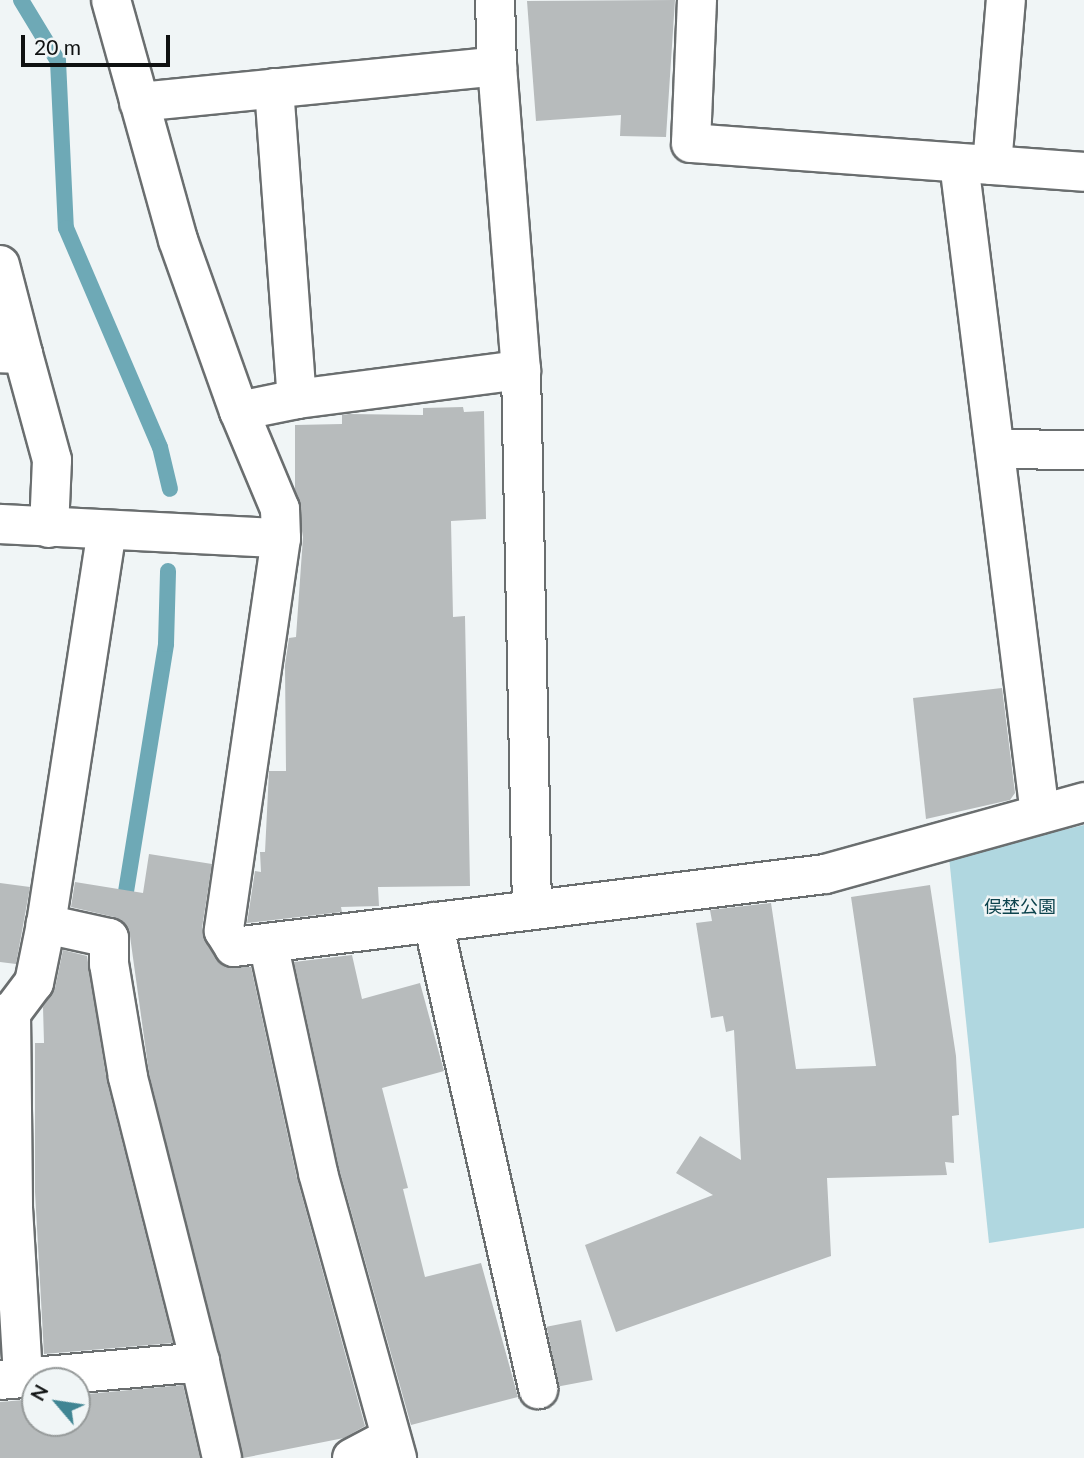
<!DOCTYPE html>
<html>
<head>
<meta charset="utf-8">
<style>
	body { margin:0 }
	#map { position:relative; width:1084px; height:1458px; overflow:hidden; background:#f0f5f6; font-family:Lato,"Noto Sans JP",sans-serif }
	div>[style] { position:absolute }
	.green>* { inset:0; background:#b0d7e0 }
	.stream>* { height:16px; margin:-8px; padding:0 8px; transform-origin:8px; border-radius:8px; background:#6ea9b6 }
	.building>* { inset:0; background:#b7bbbc; transform-origin:0 0 }
	.roads { filter:drop-shadow(2px 0 #6a6e6f) drop-shadow(-2px 0 #6a6e6f) drop-shadow(0 2px #6a6e6f) drop-shadow(0 -2px #6a6e6f) }
	.minor>* { height:38px; margin:-19px; padding:0 19px; transform-origin:19px; border-radius:19px; background:#fff }
	span { translate:-50% -50%; white-space:nowrap; text-align:center; line-height:1.15; -webkit-text-stroke:5px #f0f5f6; paint-order:stroke }
	.park-label { font-size:18px; color:#0c434d }
	.north { position:absolute; left:21px; top:1367px; width:70px; height:70px; box-sizing:border-box; background:#f0f5f6; border:2px solid #969a9a; border-radius:50%; rotate:299deg; font-size:19px; font-weight:700; line-height:28px; text-align:center; color:#0f1111 }
	.north::after { content:''; display:block; margin:auto; width:24px; height:32px; background:#408593; clip-path:polygon(50% 0,100% 100%,50% 72%,0 100%) }
	.scale { position:absolute; left:21px; top:35px; width:149px; height:32px; box-sizing:border-box; border:4px solid #0f1111; border-top:0; padding-left:9px; font-size:21px; line-height:24px; white-space:nowrap; color:#0f1111; -webkit-text-stroke:5px #f0f5f6; paint-order:stroke }
</style>
</head>
<body>
<div id="map">
	<div class="green">
		<i style="clip-path:polygon(1084px 825px,1084px 1228px,989px 1243px,949px 857px)"></i>
	</div>
	<div class="stream">
		<i style="left:21px;top:0;width:71px;rotate:58.8deg"></i>
		<i style="left:58px;top:61px;width:167px;rotate:87.3deg"></i>
		<i style="left:66px;top:228px;width:238px;rotate:66.8deg"></i>
		<i style="left:160px;top:447px;width:43px;rotate:76.6deg"></i>
		<i style="left:124px;top:904px;width:263px;rotate:-80.8deg"></i>
		<i style="left:166px;top:644px;width:73px;rotate:-88.4deg"></i>
	</div>
	<div class="building">
		<i style="clip-path:polygon(675px 0,666px 137px,620px 136px,621px 115px,536px 121px,527px 1px)"></i>
		<i style="clip-path:polygon(463px 407px,464px 412px,484px 411px,486px 519px,451px 521px,453px 617px,465px 616px,470px 886px,378px 887px,379px 906px,341px 907px,342px 912px,247px 923px,255px 871px,261px 872px,260px 852px,265px 852px,269px 771px,286px 771px,285px 665px,289px 638px,296px 637px,303px 537px,295px 489px,295px 425px,342px 424px,342px 415px,349px 414px,423px 415px,423px 408px)"></i>
		<i style="clip-path:polygon(1002px 688px,1015px 793px,1010px 800px,926px 819px,913px 698px)"></i>
		<i style="clip-path:polygon(149px 854px,212px 864px,202px 928px,205px 942px,224px 966px,251px 967px,297px 1178px,365px 1426px,344px 1438px,243px 1458px,149px 1073px,129px 929px,114px 917px,71px 907px,75px 882px,143px 893px)"></i>
		<i style="clip-path:polygon(0 883px,30px 887px,16px 964px,0 962px)"></i>
		<i style="clip-path:polygon(930px 885px,956px 1056px,959px 1115px,952px 1116px,954px 1163px,945px 1162px,947px 1175px,827px 1178px,831px 1256px,616px 1332px,585px 1245px,713px 1195px,676px 1173px,700px 1136px,741px 1160px,734px 1030px,726px 1032px,723px 1016px,711px 1018px,696px 923px,712px 921px,710px 910px,771px 903px,796px 1069px,876px 1066px,851px 897px)"></i>
		<i style="clip-path:polygon(63px 950px,87px 956px,107px 1082px,173px 1343px,44px 1354px,35px 1192px,35px 1043px,44px 1043px,43px 1007px,55px 988px)"></i>
		<i style="clip-path:polygon(352px 955px,362px 999px,420px 983px,444px 1071px,382px 1088px,408px 1188px,403px 1189px,425px 1277px,481px 1263px,518px 1397px,411px 1425px,339px 1168px,294px 962px)"></i>
		<i style="left:581px;top:1320px;width:61px;height:35px;rotate:79deg"></i>
		<i style="clip-path:polygon(183px 1385px,200px 1458px,0 1458px,0 1402px,35px 1399px,35px 1423px,77px 1423px,77px 1395px)"></i>
	</div>
	<div class="roads">
		<div class="minor">
			<i style="left:111px;top:0;width:249px;rotate:74.4deg"></i>
			<i style="left:178px;top:240px;width:182px;rotate:70.4deg"></i>
			<i style="left:239px;top:411px;width:106px;rotate:67.3deg"></i>
			<i style="left:280px;top:509px;width:29px;rotate:88deg"></i>
			<i style="left:281px;top:538px;width:397px;rotate:98.3deg"></i>
			<i style="left:224px;top:931px;width:19px;rotate:58deg"></i>
			<i style="left:234px;top:947px;width:595px;rotate:-7.04deg"></i>
			<i style="left:825px;top:874px;width:269px;rotate:-15.5deg"></i>
			<i style="left:495px;top:0;width:66px;rotate:88.3deg"></i>
			<i style="left:697px;top:0;width:143px;rotate:92.4deg"></i>
			<i style="left:691px;top:143px;width:394px;rotate:4.2deg"></i>
			<i style="left:274px;top:88px;width:312px;rotate:85.8deg"></i>
			<i style="left:139px;top:102px;width:360px;rotate:-5.7deg"></i>
			<i style="left:497px;top:66px;width:305px;rotate:85.5deg"></i>
			<i style="left:521px;top:370px;width:537px;rotate:88.83deg"></i>
			<i style="left:959px;top:163px;width:656px;rotate:82.91deg"></i>
			<i style="left:992px;top:165px;width:166px;rotate:-85.2deg"></i>
			<i style="left:0;top:265px;width:92px;rotate:75.5deg"></i>
			<i style="left:23px;top:354px;width:23px;rotate:-178deg"></i>
			<i style="left:23px;top:354px;width:110px;rotate:74.7deg"></i>
			<i style="left:52px;top:460px;width:68px;rotate:92.5deg"></i>
			<i style="left:239px;top:411px;width:59px;rotate:-11.7deg"></i>
			<i style="left:297px;top:399px;width:226px;rotate:-7.4deg"></i>
			<i style="left:997px;top:449px;width:87px;rotate:0.7deg"></i>
			<i style="left:0;top:524px;width:281px;rotate:2.9deg"></i>
			<i style="left:433px;top:922px;width:479px;rotate:77.3deg"></i>
			<i style="left:268px;top:943px;width:235px;rotate:77.7deg"></i>
			<i style="left:318px;top:1173px;width:296px;rotate:74.5deg"></i>
			<i style="left:11px;top:1013px;width:38px;rotate:-53deg"></i>
			<i style="left:34px;top:983px;width:60px;rotate:-78.5deg"></i>
			<i style="left:46px;top:924px;width:398px;rotate:-81.2deg"></i>
			<i style="left:0;top:1014px;width:11px;rotate:-5deg"></i>
			<i style="left:11px;top:1013px;width:195px;rotate:89.4deg"></i>
			<i style="left:13px;top:1208px;width:170px;rotate:86.6deg"></i>
			<i style="left:200px;top:1362px;width:98px;rotate:77.1deg"></i>
			<i style="left:0;top:1380px;width:201px;rotate:-5.1deg"></i>
			<i style="left:200px;top:1362px;width:294px;rotate:-104.2deg"></i>
			<i style="left:128px;top:1077px;width:115px;rotate:-99.5deg"></i>
			<i style="left:109px;top:964px;width:26px;rotate:-90deg"></i>
			<i style="left:109px;top:938px;width:65px;rotate:-167.5deg"></i>
			<i style="left:352px;top:1458px;width:41px;rotate:-27.8deg"></i>
		</div>
	</div>
	<div class="park-label">
		<span style="left:1020px;top:906px">俣埜公園</span>
	</div>
	<div class="north">N</div>
	<div class="scale">20 m</div>
</div>
</body>
</html>
